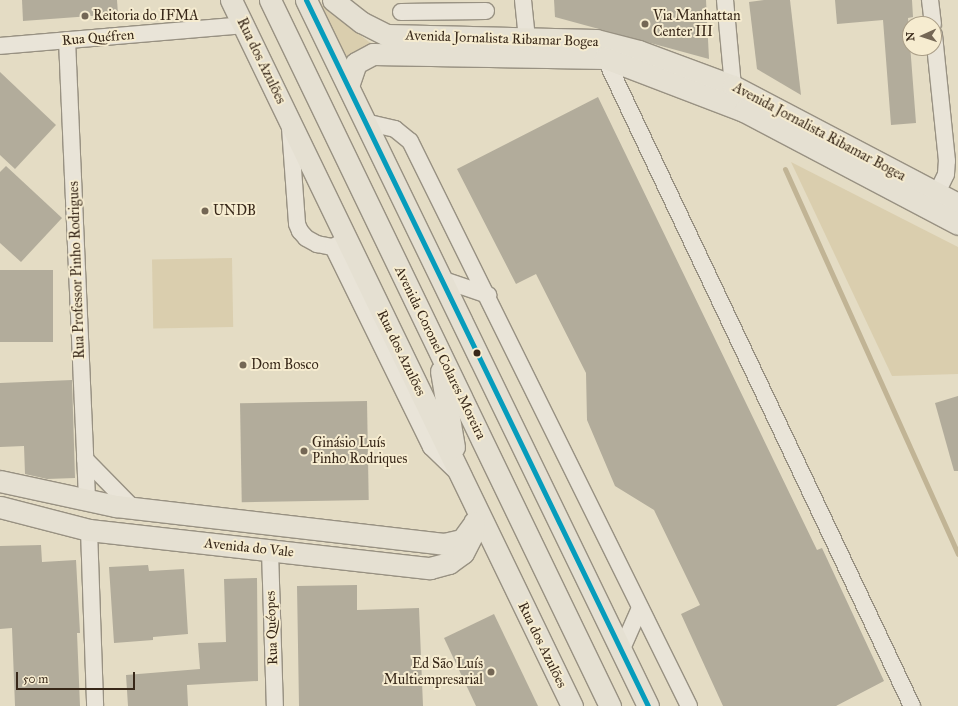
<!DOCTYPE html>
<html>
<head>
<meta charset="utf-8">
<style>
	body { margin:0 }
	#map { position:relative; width:958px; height:706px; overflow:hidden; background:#e4dcc4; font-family:"IM FELL Great Primer",serif }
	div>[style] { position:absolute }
	.green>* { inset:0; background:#daceae; transform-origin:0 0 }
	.stream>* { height:5px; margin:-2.5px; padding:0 2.5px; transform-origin:2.5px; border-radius:2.5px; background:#c1b495 }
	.building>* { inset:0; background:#b2ac9b; transform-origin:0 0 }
	.roads { filter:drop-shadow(1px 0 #989182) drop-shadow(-1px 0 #989182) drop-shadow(0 1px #989182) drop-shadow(0 -1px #989182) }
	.minor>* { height:16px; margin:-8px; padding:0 8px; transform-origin:8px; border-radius:8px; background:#e9e4d8 }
	.major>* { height:21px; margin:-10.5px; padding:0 10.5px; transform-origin:10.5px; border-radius:10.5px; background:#e5e0d2 }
	.bus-1>* { height:5px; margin:-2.5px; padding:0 2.5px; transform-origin:2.5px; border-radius:2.5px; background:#069cbc }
	.dots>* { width:11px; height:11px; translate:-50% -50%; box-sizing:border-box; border:2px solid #f6ecd0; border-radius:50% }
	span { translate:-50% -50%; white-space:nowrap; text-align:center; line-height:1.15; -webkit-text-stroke:4px #f6ecd0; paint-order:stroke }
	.poi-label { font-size:14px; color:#382819 }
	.left { translate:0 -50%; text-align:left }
	.right { translate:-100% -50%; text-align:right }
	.street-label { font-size:14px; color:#382819 }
	.north { position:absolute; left:902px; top:16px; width:40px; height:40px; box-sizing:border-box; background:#f6ecd0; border:1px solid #aa9e87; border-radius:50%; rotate:267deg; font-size:11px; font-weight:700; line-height:16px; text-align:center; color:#382819 }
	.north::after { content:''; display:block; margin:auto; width:14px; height:18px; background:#746755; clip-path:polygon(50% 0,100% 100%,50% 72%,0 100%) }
	.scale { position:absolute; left:16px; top:672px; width:119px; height:18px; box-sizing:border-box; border:2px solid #382819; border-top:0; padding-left:5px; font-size:12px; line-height:14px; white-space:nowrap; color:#382819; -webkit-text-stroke:3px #f6ecd0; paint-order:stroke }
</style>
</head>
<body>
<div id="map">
	<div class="green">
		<i style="clip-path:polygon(316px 0,369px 42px,383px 47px,347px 61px)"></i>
		<i style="clip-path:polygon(791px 162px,958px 247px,958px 374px,892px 376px)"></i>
		<i style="left:232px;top:258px;width:69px;height:80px;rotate:89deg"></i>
	</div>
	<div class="stream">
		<i style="left:785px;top:169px;width:422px;rotate:65.8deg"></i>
	</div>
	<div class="building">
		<i style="clip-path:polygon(22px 0,117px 0,118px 14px,23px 21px)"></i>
		<i style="clip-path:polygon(554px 0,706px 0,709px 59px,555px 17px)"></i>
		<i style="clip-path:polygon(764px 0,790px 0,801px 95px,757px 69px,749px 2px)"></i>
		<i style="clip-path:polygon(835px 0,912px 0,913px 17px,908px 18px,916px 123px,891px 125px,883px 20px,837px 24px)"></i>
		<i style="clip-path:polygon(0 72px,56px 125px,15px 169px,0 155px)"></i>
		<i style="clip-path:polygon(598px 97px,817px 550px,822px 548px,884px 681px,836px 706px,723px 706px,681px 614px,700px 605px,654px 510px,615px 486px,587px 420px,586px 373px,536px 274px,516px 284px,457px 169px)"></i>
		<i style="clip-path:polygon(6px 166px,62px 218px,21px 262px,0 243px,0 172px)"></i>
		<i style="left:0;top:270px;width:53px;height:72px"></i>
		<i style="clip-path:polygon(72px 380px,75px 478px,47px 479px,25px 474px,24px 446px,0 447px,0 383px)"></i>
		<i style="clip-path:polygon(958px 396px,958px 471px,954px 471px,935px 403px)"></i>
		<i style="left:367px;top:401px;width:99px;height:127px;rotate:89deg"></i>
		<i style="clip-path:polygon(41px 545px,42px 562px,76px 560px,80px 633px,77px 633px,80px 706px,15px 706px,12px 628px,0 629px,0 546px)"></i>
		<i style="clip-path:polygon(148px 565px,149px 571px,184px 569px,188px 634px,153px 637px,153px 640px,114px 643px,109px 567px)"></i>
		<i style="clip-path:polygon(257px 578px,258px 681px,187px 685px,188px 706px,128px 706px,126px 675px,200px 669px,198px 643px,226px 642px,224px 579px)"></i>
		<i style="clip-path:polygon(357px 585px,357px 610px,419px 608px,423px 706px,299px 706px,297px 586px)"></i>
		<i style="clip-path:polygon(494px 614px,538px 706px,476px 706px,444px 638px)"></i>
	</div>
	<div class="roads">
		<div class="minor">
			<i style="left:523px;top:0;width:48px;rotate:84.1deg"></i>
			<i style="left:725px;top:0;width:86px;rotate:84.7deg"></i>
			<i style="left:930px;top:0;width:24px;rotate:83deg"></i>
			<i style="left:401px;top:12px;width:85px;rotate:-0.7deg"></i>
			<i style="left:67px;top:40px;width:461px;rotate:87.5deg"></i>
			<i style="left:0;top:46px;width:244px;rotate:-4.9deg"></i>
			<i style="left:605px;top:58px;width:717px;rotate:64.65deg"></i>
			<i style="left:365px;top:122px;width:31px;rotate:13deg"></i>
			<i style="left:395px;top:129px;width:19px;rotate:39deg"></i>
			<i style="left:410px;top:141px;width:630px;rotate:63.72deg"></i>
			<i style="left:290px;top:128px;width:96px;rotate:85.8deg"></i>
			<i style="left:297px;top:224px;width:8px;rotate:67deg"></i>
			<i style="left:300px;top:231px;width:9px;rotate:49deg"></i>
			<i style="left:306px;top:238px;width:13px;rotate:29deg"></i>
			<i style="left:317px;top:244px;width:16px;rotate:11deg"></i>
			<i style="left:333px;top:247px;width:10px;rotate:-29deg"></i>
			<i style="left:932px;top:203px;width:32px;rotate:-64deg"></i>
			<i style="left:946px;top:174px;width:13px;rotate:-86deg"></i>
			<i style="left:947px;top:161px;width:127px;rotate:-95.9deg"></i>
			<i style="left:333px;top:247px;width:223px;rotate:63.9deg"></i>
			<i style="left:431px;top:447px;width:36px;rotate:44deg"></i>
			<i style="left:441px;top:279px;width:50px;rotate:18.8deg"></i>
			<i style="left:85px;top:459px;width:69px;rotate:45.6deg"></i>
			<i style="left:89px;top:530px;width:176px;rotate:88deg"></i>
			<i style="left:270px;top:551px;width:155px;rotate:88.2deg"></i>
			<i style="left:621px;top:651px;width:47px;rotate:-66.2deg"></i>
		</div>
		<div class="major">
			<i style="left:231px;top:0;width:784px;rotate:64.22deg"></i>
			<i style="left:270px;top:0;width:784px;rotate:64.29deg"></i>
			<i style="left:306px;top:0;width:784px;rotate:64.15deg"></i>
			<i style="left:333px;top:0;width:36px;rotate:38deg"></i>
			<i style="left:361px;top:22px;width:29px;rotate:27deg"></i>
			<i style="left:387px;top:35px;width:209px;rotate:1.4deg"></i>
			<i style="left:596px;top:40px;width:44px;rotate:14.3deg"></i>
			<i style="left:639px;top:51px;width:100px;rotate:20.4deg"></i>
			<i style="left:733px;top:86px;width:254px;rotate:27.7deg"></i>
			<i style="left:348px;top:86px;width:24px;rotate:-71deg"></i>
			<i style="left:356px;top:63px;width:19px;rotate:-28deg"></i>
			<i style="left:373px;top:54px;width:232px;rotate:1deg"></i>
			<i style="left:605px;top:58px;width:149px;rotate:20.9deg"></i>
			<i style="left:744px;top:111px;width:242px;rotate:27.8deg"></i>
			<i style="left:441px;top:371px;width:77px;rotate:80.3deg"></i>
			<i style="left:0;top:481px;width:119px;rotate:12.2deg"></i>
			<i style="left:116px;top:506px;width:330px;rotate:6.6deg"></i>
			<i style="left:444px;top:544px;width:18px;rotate:-13deg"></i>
			<i style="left:462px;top:540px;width:17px;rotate:-54deg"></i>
			<i style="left:0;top:507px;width:92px;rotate:14.5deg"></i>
			<i style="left:89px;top:530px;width:343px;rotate:6.4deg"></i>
			<i style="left:430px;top:568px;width:20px;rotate:-15deg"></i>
			<i style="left:449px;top:563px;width:17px;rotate:-36deg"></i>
			<i style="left:463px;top:553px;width:20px;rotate:-63deg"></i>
			<i style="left:472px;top:535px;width:13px;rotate:-81deg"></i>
		</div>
	</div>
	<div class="bus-1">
		<i style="left:306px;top:0;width:784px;rotate:64.15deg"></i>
	</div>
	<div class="dots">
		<i style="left:85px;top:16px;background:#746755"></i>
		<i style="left:645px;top:24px;background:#746755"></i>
		<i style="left:205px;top:211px;background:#746755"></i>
		<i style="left:477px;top:353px;background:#382819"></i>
		<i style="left:243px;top:365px;background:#746755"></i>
		<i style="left:304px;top:451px;background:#746755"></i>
		<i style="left:491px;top:672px;background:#746755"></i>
	</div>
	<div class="poi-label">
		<span class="left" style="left:93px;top:16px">Reitoria do IFMA</span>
		<span class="left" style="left:653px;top:24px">Via Manhattan<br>Center III</span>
		<span class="left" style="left:213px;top:211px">UNDB</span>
		<span class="left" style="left:251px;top:365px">Dom Bosco</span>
		<span class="left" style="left:312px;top:451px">Ginásio Luís<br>Pinho Rodriques</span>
		<span class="right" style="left:483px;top:672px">Ed São Luís<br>Multiempresarial</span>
	</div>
	<div class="street-label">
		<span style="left:98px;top:38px;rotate:-5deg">Rua Quéfren</span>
		<span style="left:502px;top:39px;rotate:2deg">Avenida Jornalista Ribamar Bogea</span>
		<span style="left:261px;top:61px;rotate:64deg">Rua dos Azulões</span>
		<span style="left:819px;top:132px;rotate:28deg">Avenida Jornalista Ribamar Bogea</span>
		<span style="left:77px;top:270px;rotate:-92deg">Rua Professor Pinho Rodrigues</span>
		<span style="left:401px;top:353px;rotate:64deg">Rua dos Azulões</span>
		<span style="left:440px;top:353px;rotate:64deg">Avenida Coronel Colares Moreira</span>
		<span style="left:249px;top:548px;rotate:6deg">Avenida do Vale</span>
		<span style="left:272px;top:628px;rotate:-92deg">Rua Quéopes</span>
		<span style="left:542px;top:645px;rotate:64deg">Rua dos Azulões</span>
	</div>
	<div class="north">N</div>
	<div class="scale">50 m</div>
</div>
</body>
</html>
